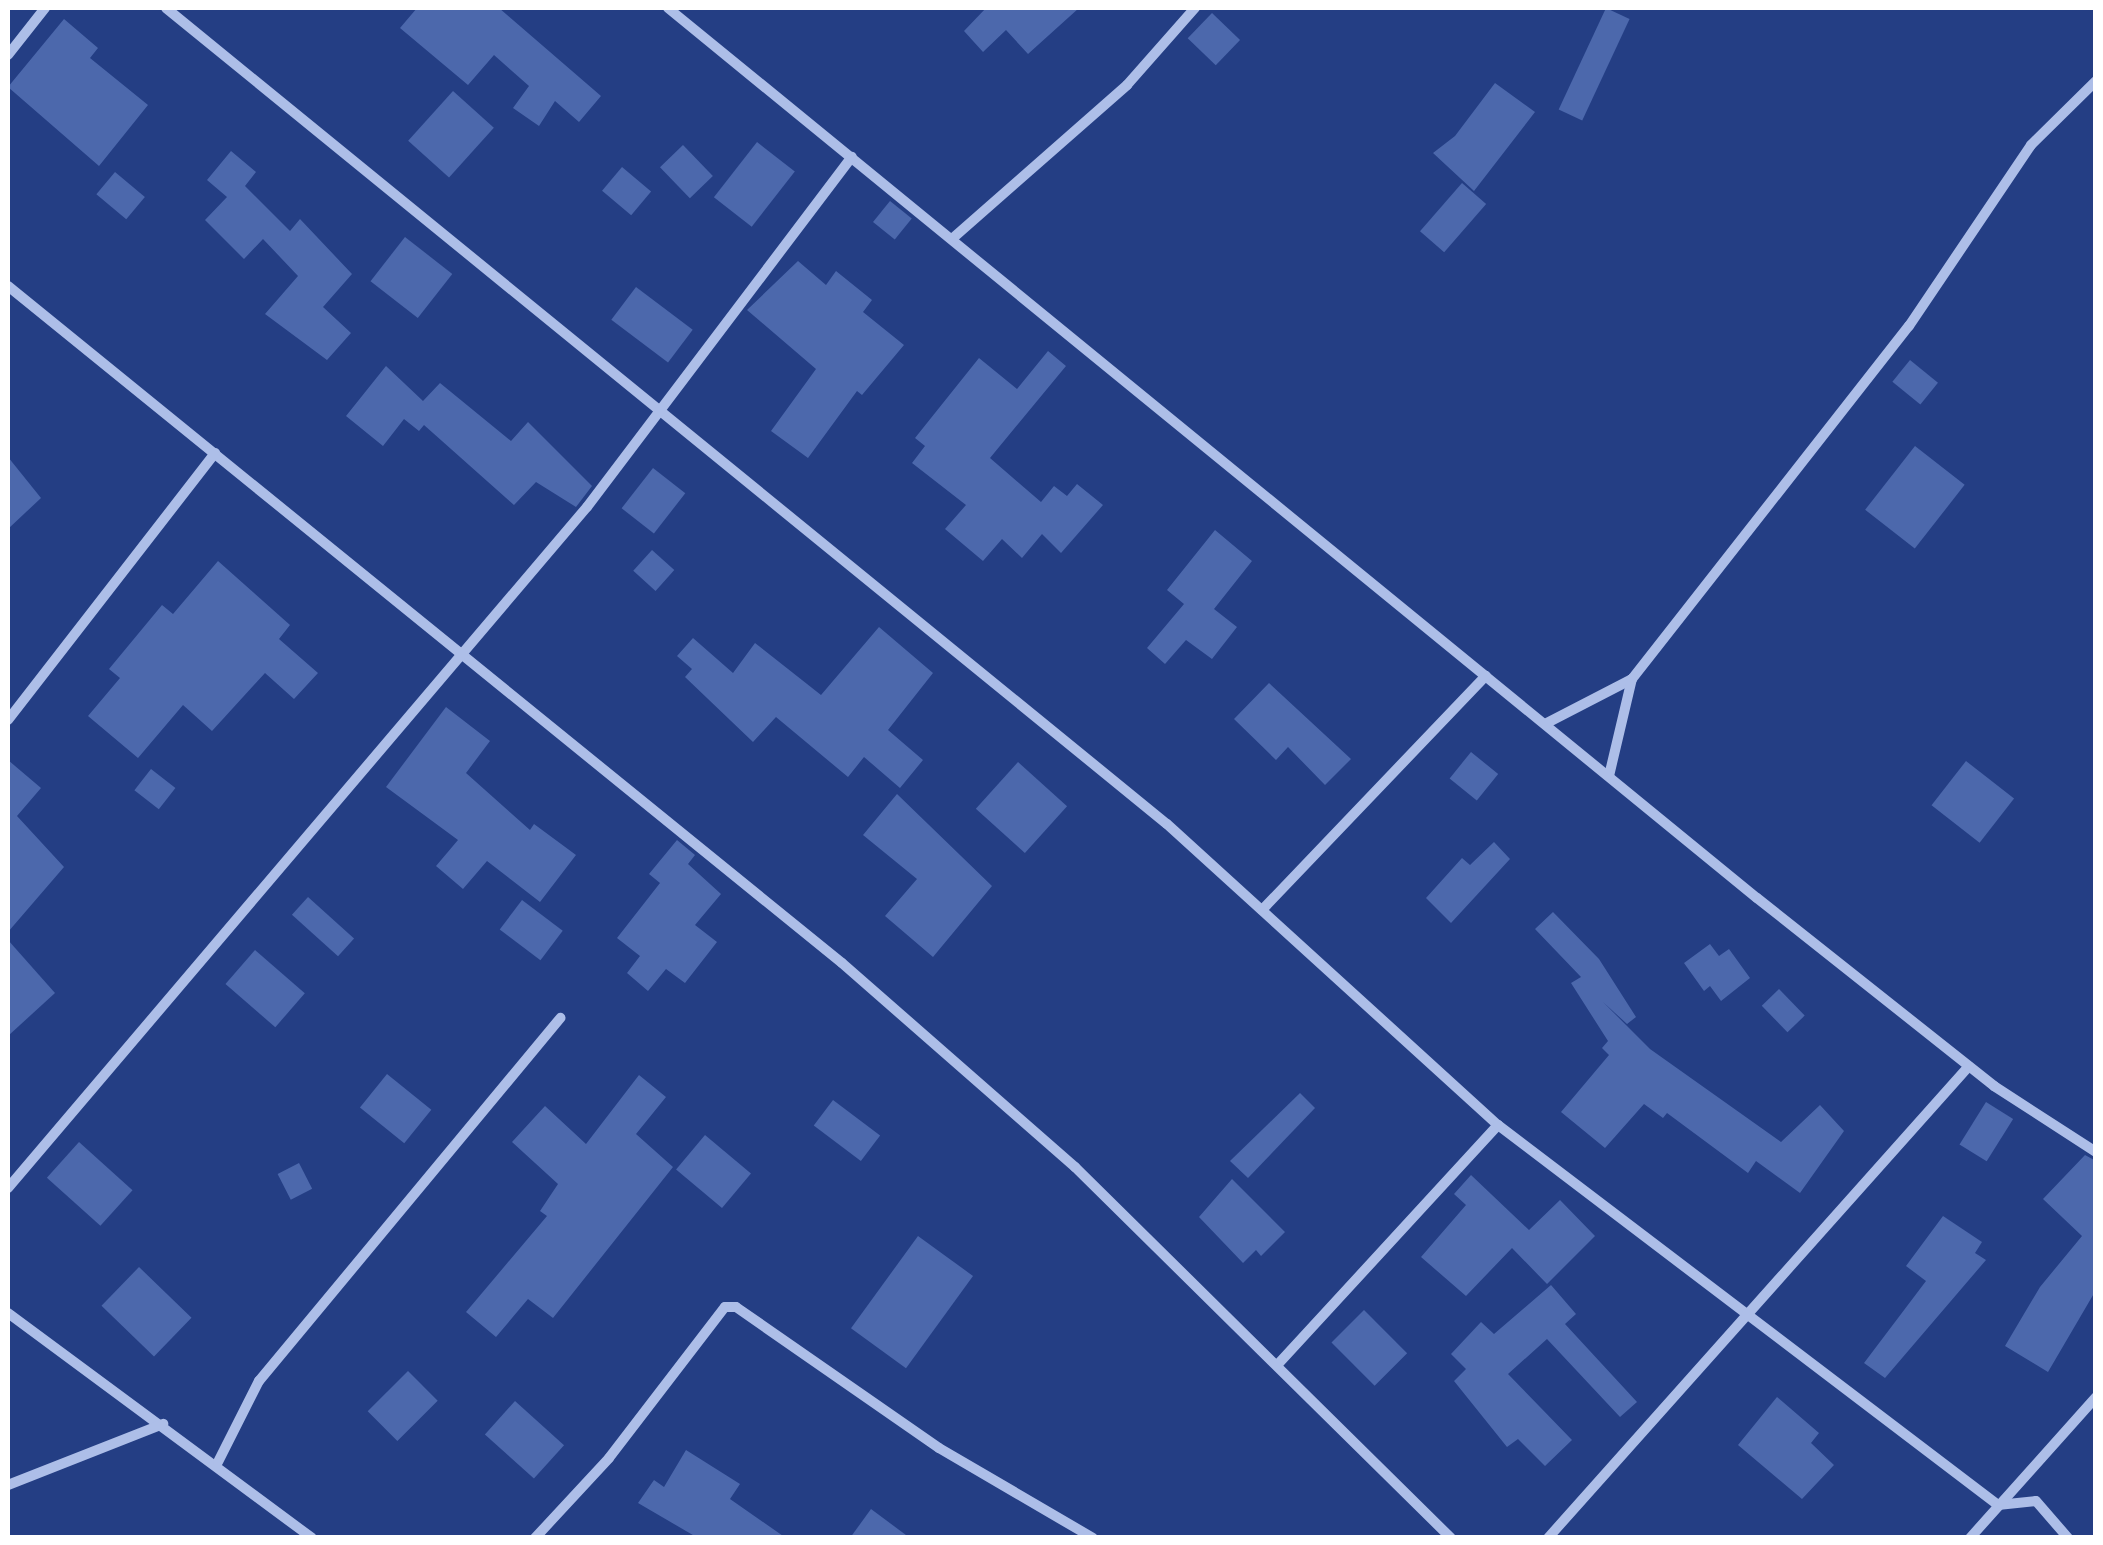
<!DOCTYPE html>
<html>
<head>
<meta charset="utf-8">
<style>
	body { margin:0 }
	#map { position:relative; width:2103px; height:1545px; overflow:hidden; background:#243e84; font-family:Karla,sans-serif }
	div>[style] { position:absolute }
	.building>* { inset:0; background:#4c68ac; transform-origin:0 0 }
	.minor>* { height:10px; margin:-5px; padding:0 5px; transform-origin:5px; border-radius:5px; background:#adbee8 }
	span { translate:-50% -50%; white-space:nowrap; text-align:center; line-height:1.15; -webkit-text-stroke:8px #243e84; paint-order:stroke }
	.frame { position:absolute; inset:0; border:10px solid #fff; pointer-events:none }
</style>
</head>
<body>
<div id="map">
	<div class="building">
		<i style="clip-path:polygon(417px 8px,499px 8px,601px 96px,579px 122px,555px 101px,539px 126px,513px 108px,529px 86px,494px 55px,468px 85px,400px 28px)"></i>
		<i style="clip-path:polygon(986px 8px,1079px 8px,1028px 54px,1006px 30px,983px 52px,964px 31px)"></i>
		<i style="left:1606px;top:8px;width:26px;height:112px;rotate:25deg"></i>
		<i style="left:1212px;top:13px;width:39px;height:35px;rotate:44deg"></i>
		<i style="clip-path:polygon(64px 19px,98px 48px,90px 58px,148px 105px,99px 166px,8px 87px)"></i>
		<i style="clip-path:polygon(1495px 83px,1535px 112px,1474px 191px,1433px 153px,1455px 136px)"></i>
		<i style="left:453px;top:91px;width:55px;height:67px;rotate:42deg"></i>
		<i style="left:757px;top:142px;width:48px;height:70px;rotate:38deg"></i>
		<i style="left:683px;top:145px;width:43px;height:32px;rotate:46deg"></i>
		<i style="clip-path:polygon(231px 151px,256px 172px,245px 186px,290px 231px,300px 219px,352px 274px,323px 307px,351px 333px,327px 360px,265px 314px,298px 276px,263px 239px,244px 259px,205px 220px,227px 197px,207px 180px)"></i>
		<i style="left:622px;top:167px;width:38px;height:31px;rotate:40deg"></i>
		<i style="left:115px;top:172px;width:39px;height:29px;rotate:40deg"></i>
		<i style="left:1462px;top:183px;width:32px;height:64px;rotate:41deg"></i>
		<i style="left:890px;top:201px;width:28px;height:27px;rotate:39deg"></i>
		<i style="left:405px;top:237px;width:60px;height:56px;rotate:38deg"></i>
		<i style="clip-path:polygon(798px 261px,826px 285px,836px 271px,872px 300px,863px 312px,904px 345px,862px 395px,857px 391px,808px 458px,771px 431px,816px 369px,747px 310px)"></i>
		<i style="left:636px;top:287px;width:71px;height:41px;rotate:37deg"></i>
		<i style="clip-path:polygon(1048px 351px,1066px 366px,990px 458px,1041px 502px,1054px 486px,1067px 496px,1077px 484px,1103px 505px,1061px 553px,1042px 534px,1022px 558px,1002px 539px,983px 561px,945px 529px,966px 505px,912px 463px,925px 446px,915px 438px,979px 358px,1017px 389px)"></i>
		<i style="left:1910px;top:360px;width:36px;height:28px;rotate:39deg"></i>
		<i style="clip-path:polygon(386px 366px,423px 401px,440px 383px,511px 441px,528px 422px,592px 486px,576px 507px,536px 482px,514px 505px,424px 425px,419px 431px,404px 419px,383px 446px,346px 416px)"></i>
		<i style="left:1915px;top:446px;width:63px;height:81px;rotate:38deg"></i>
		<i style="clip-path:polygon(8px 457px,41px 498px,8px 529px)"></i>
		<i style="left:653px;top:468px;width:41px;height:51px;rotate:38deg"></i>
		<i style="clip-path:polygon(1215px 530px,1252px 561px,1214px 609px,1237px 627px,1212px 659px,1186px 640px,1165px 664px,1147px 648px,1184px 604px,1167px 590px)"></i>
		<i style="left:652px;top:550px;width:30px;height:28px;rotate:42deg"></i>
		<i style="clip-path:polygon(218px 561px,290px 625px,279px 639px,318px 673px,294px 699px,265px 673px,212px 731px,183px 705px,138px 758px,88px 716px,120px 678px,109px 669px,162px 605px,173px 614px)"></i>
		<i style="clip-path:polygon(879px 627px,933px 673px,888px 730px,923px 760px,900px 788px,864px 757px,848px 777px,776px 717px,753px 742px,685px 677px,692px 669px,677px 656px,693px 638px,733px 673px,755px 643px,821px 695px)"></i>
		<i style="clip-path:polygon(1269px 683px,1351px 759px,1325px 785px,1288px 747px,1276px 760px,1234px 719px)"></i>
		<i style="clip-path:polygon(446px 707px,490px 741px,466px 773px,530px 830px,534px 824px,576px 855px,540px 902px,487px 861px,463px 889px,436px 866px,458px 840px,386px 787px)"></i>
		<i style="left:1471px;top:752px;width:35px;height:34px;rotate:39deg"></i>
		<i style="clip-path:polygon(8px 760px,41px 788px,17px 816px,64px 867px,8px 932px)"></i>
		<i style="left:1966px;top:761px;width:61px;height:56px;rotate:38deg"></i>
		<i style="left:1018px;top:762px;width:66px;height:63px;rotate:42deg"></i>
		<i style="left:151px;top:769px;width:31px;height:27px;rotate:38deg"></i>
		<i style="clip-path:polygon(897px 794px,992px 886px,933px 957px,885px 916px,917px 879px,863px 835px)"></i>
		<i style="clip-path:polygon(677px 840px,695px 855px,688px 864px,721px 894px,695px 925px,717px 942px,685px 983px,666px 969px,648px 991px,627px 973px,640px 956px,617px 938px,660px 883px,649px 874px)"></i>
		<i style="clip-path:polygon(1494px 842px,1510px 859px,1451px 923px,1426px 898px,1462px 858px,1470px 865px)"></i>
		<i style="left:308px;top:897px;width:62px;height:24px;rotate:42deg"></i>
		<i style="left:522px;top:900px;width:51px;height:37px;rotate:37deg"></i>
		<i style="clip-path:polygon(1553px 912px,1599px 959px,1636px 1017px,1627px 1024px,1603px 1002px,1650px 1049px,1781px 1142px,1820px 1105px,1844px 1131px,1800px 1193px,1756px 1161px,1748px 1173px,1667px 1113px,1663px 1118px,1644px 1104px,1605px 1148px,1561px 1112px,1609px 1055px,1602px 1048px,1608px 1041px,1571px 983px,1581px 977px,1535px 929px)"></i>
		<i style="clip-path:polygon(8px 940px,55px 993px,8px 1036px)"></i>
		<i style="clip-path:polygon(1710px 944px,1719px 956px,1729px 949px,1750px 978px,1721px 1001px,1710px 986px,1704px 991px,1684px 963px)"></i>
		<i style="left:255px;top:950px;width:66px;height:45px;rotate:41deg"></i>
		<i style="left:1779px;top:989px;width:37px;height:24px;rotate:46deg"></i>
		<i style="left:387px;top:1074px;width:57px;height:43px;rotate:39deg"></i>
		<i style="clip-path:polygon(639px 1075px,666px 1097px,636px 1134px,673px 1167px,553px 1318px,528px 1299px,496px 1337px,466px 1312px,547px 1216px,540px 1211px,558px 1184px,512px 1142px,545px 1106px,586px 1144px)"></i>
		<i style="clip-path:polygon(1300px 1093px,1315px 1108px,1248px 1178px,1230px 1161px)"></i>
		<i style="left:833px;top:1100px;width:59px;height:32px;rotate:37deg"></i>
		<i style="left:1986px;top:1102px;width:32px;height:50px;rotate:32deg"></i>
		<i style="left:705px;top:1135px;width:60px;height:45px;rotate:40deg"></i>
		<i style="left:79px;top:1142px;width:72px;height:48px;rotate:42deg"></i>
		<i style="clip-path:polygon(2085px 1155px,2096px 1161px,2096px 1290px,2048px 1372px,2005px 1346px,2040px 1287px,2082px 1236px,2043px 1199px)"></i>
		<i style="left:299px;top:1163px;width:29px;height:24px;rotate:63deg"></i>
		<i style="clip-path:polygon(1471px 1175px,1529px 1230px,1560px 1200px,1595px 1236px,1547px 1284px,1512px 1248px,1466px 1296px,1421px 1257px,1466px 1205px,1454px 1194px)"></i>
		<i style="clip-path:polygon(1232px 1179px,1285px 1232px,1261px 1256px,1256px 1250px,1243px 1263px,1199px 1217px)"></i>
		<i style="clip-path:polygon(1943px 1216px,1982px 1242px,1975px 1253px,1986px 1260px,1885px 1378px,1864px 1363px,1926px 1281px,1906px 1266px)"></i>
		<i style="left:918px;top:1236px;width:68px;height:114px;rotate:36deg"></i>
		<i style="left:139px;top:1267px;width:73px;height:54px;rotate:44deg"></i>
		<i style="clip-path:polygon(1551px 1285px,1576px 1314px,1565px 1324px,1637px 1402px,1620px 1417px,1547px 1339px,1508px 1374px,1572px 1440px,1545px 1466px,1518px 1439px,1507px 1447px,1454px 1381px,1466px 1369px,1451px 1354px,1481px 1322px,1494px 1334px)"></i>
		<i style="left:1364px;top:1310px;width:61px;height:46px;rotate:45deg"></i>
		<i style="left:408px;top:1371px;width:42px;height:57px;rotate:45deg"></i>
		<i style="clip-path:polygon(1777px 1397px,1819px 1433px,1811px 1443px,1834px 1465px,1802px 1499px,1738px 1445px)"></i>
		<i style="left:515px;top:1401px;width:66px;height:45px;rotate:42deg"></i>
		<i style="clip-path:polygon(686px 1450px,740px 1484px,730px 1499px,786px 1538px,698px 1538px,638px 1503px,654px 1480px,664px 1487px)"></i>
		<i style="clip-path:polygon(871px 1509px,910px 1538px,850px 1538px)"></i>
	</div>
	<div class="minor">
		<i style="left:166px;top:8px;width:1291px;rotate:39.19deg"></i>
		<i style="left:1167px;top:824px;width:447px;rotate:42.3deg"></i>
		<i style="left:1498px;top:1125px;width:325px;rotate:132.6deg"></i>
		<i style="left:668px;top:8px;width:1406px;rotate:39.26deg"></i>
		<i style="left:1757px;top:898px;width:303px;rotate:38.4deg"></i>
		<i style="left:1994px;top:1086px;width:121px;rotate:32.9deg"></i>
		<i style="left:8px;top:55px;width:60px;rotate:-51.8deg"></i>
		<i style="left:953px;top:238px;width:232px;rotate:-41.3deg"></i>
		<i style="left:1127px;top:85px;width:103px;rotate:-48.6deg"></i>
		<i style="left:8px;top:286px;width:1074px;rotate:39.07deg"></i>
		<i style="left:842px;top:963px;width:310px;rotate:41.2deg"></i>
		<i style="left:1075px;top:1167px;width:528px;rotate:44.62deg"></i>
		<i style="left:8px;top:720px;width:338px;rotate:-52.2deg"></i>
		<i style="left:1545px;top:724px;width:98px;rotate:-27.3deg"></i>
		<i style="left:1632px;top:679px;width:449px;rotate:-51.9deg"></i>
		<i style="left:1909px;top:326px;width:218px;rotate:-56deg"></i>
		<i style="left:2031px;top:145px;width:91px;rotate:-44.6deg"></i>
		<i style="left:1609px;top:776px;width:100px;rotate:-76.7deg"></i>
		<i style="left:1262px;top:910px;width:324px;rotate:-46.3deg"></i>
		<i style="left:1498px;top:1125px;width:628px;rotate:37.23deg"></i>
		<i style="left:1998px;top:1505px;width:38px;rotate:-6deg"></i>
		<i style="left:2036px;top:1501px;width:49px;rotate:49.1deg"></i>
		<i style="left:8px;top:1188px;width:894px;rotate:-49.63deg"></i>
		<i style="left:587px;top:507px;width:439px;rotate:-52.9deg"></i>
		<i style="left:8px;top:1313px;width:378px;rotate:36.5deg"></i>
		<i style="left:218px;top:1462px;width:91px;rotate:-63.2deg"></i>
		<i style="left:259px;top:1381px;width:472px;rotate:-50.3deg"></i>
		<i style="left:8px;top:1485px;width:167px;rotate:-21.5deg"></i>
		<i style="left:535px;top:1538px;width:109px;rotate:-47.2deg"></i>
		<i style="left:609px;top:1458px;width:190px;rotate:-52.5deg"></i>
		<i style="left:725px;top:1307px;width:11px"></i>
		<i style="left:736px;top:1307px;width:247px;rotate:34.8deg"></i>
		<i style="left:939px;top:1448px;width:178px;rotate:30.3deg"></i>
		<i style="left:1548px;top:1538px;width:632px;rotate:-48.27deg"></i>
		<i style="left:1970px;top:1538px;width:189px;rotate:-48.2deg"></i>
	</div>
	<div class="frame"></div>
</div>
</body>
</html>
